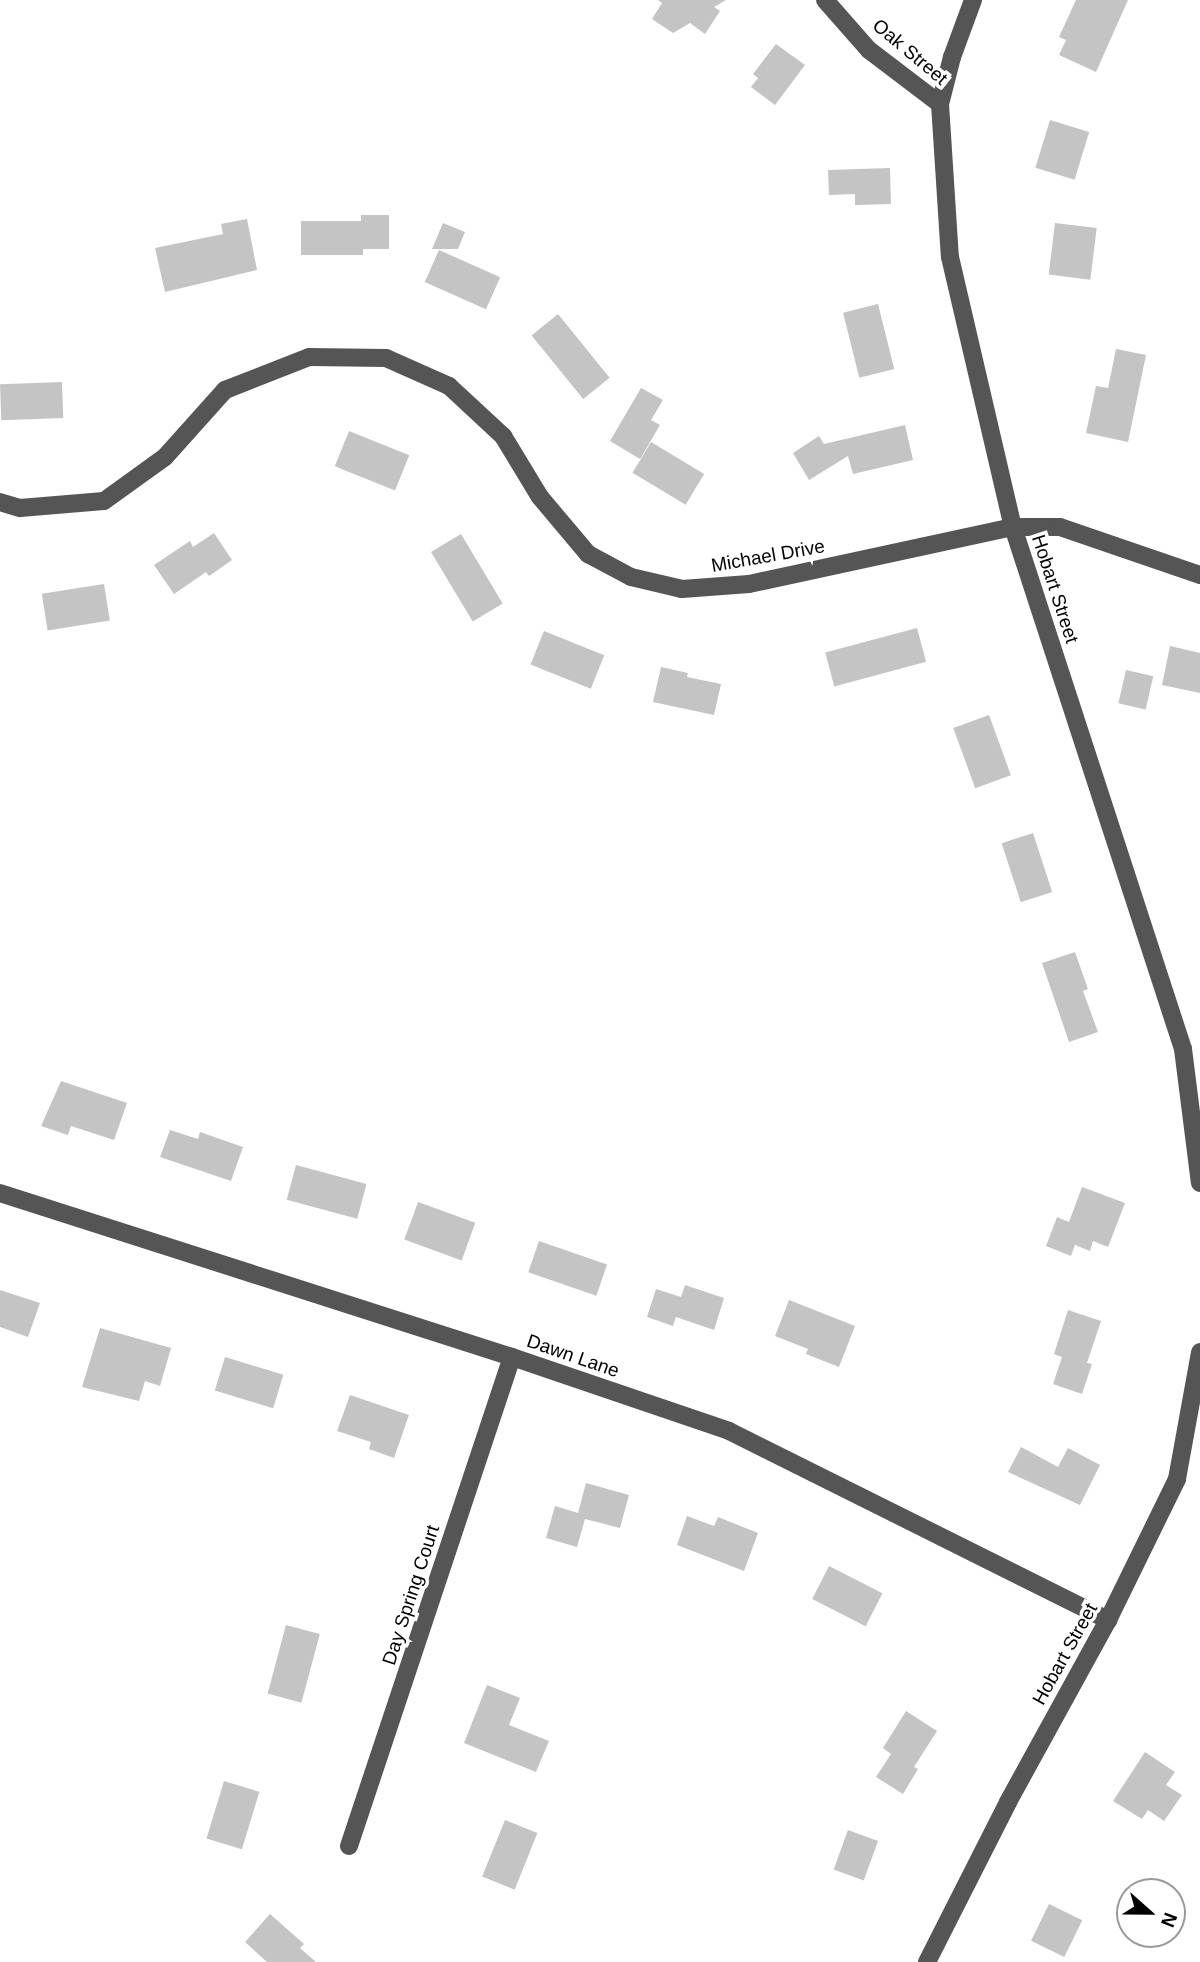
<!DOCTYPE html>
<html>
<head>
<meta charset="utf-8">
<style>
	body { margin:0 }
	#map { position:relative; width:1200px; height:1962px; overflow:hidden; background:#fff; font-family:Arial,sans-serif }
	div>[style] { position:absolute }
	.building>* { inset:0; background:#c4c4c4; transform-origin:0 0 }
	.minor>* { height:18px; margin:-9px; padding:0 9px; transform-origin:9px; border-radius:9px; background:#555 }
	span { translate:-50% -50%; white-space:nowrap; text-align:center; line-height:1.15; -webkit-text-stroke:7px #fff; paint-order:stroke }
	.street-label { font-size:19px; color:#000 }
	.north { position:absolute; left:1116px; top:1878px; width:70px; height:70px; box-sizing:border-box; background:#fff; border:2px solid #999; border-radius:50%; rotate:111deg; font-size:19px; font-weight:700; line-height:28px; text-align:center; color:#000 }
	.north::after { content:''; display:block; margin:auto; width:24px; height:32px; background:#000; clip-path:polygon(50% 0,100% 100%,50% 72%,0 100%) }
</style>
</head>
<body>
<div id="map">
	<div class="building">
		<i style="clip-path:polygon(658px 0,726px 0,714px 7px,720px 11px,705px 34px,690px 23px,673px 33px,652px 19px,662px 3px)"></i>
		<i style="clip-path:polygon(1076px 0,1128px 0,1096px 72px,1059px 55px,1066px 40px,1059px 37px)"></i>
		<i style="clip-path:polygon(776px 44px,805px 65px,775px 105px,751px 87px,758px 78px,753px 74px)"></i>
		<i style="left:1050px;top:120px;width:41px;height:50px;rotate:17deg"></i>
		<i style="clip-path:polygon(890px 168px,891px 204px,855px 205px,855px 194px,829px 195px,828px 170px)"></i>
		<i style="clip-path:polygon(361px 215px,389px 215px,389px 249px,363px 249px,363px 255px,301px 255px,301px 221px,361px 221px)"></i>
		<i style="clip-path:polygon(247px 219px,257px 270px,165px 292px,155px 248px,223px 234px,221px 224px)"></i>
		<i style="clip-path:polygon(443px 223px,465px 232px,458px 249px,432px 249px)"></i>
		<i style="left:1055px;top:223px;width:42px;height:52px;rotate:7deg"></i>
		<i style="left:439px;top:250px;width:67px;height:35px;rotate:24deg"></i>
		<i style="left:878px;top:304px;width:67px;height:36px;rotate:76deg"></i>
		<i style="left:558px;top:314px;width:82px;height:34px;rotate:51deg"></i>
		<i style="clip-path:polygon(1116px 349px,1146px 355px,1128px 442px,1086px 433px,1096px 386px,1108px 388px)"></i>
		<i style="left:62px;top:382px;width:36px;height:62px;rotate:88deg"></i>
		<i style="clip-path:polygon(641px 388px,663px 400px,651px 420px,660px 425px,640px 459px,610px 441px)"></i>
		<i style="clip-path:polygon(905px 425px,913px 460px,853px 474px,848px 456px,809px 480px,793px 453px,819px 436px,824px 444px)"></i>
		<i style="left:349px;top:431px;width:65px;height:38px;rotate:22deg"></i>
		<i style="left:651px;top:442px;width:62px;height:36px;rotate:31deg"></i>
		<i style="clip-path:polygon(214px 533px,232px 560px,209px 576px,206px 572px,174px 594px,154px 565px,190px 541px,193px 547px)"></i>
		<i style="left:461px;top:534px;width:81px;height:35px;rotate:59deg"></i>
		<i style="left:104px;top:584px;width:37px;height:63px;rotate:81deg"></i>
		<i style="left:917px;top:628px;width:35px;height:95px;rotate:75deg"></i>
		<i style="left:544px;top:631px;width:65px;height:36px;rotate:22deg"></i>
		<i style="clip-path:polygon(1170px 646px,1200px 653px,1200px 693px,1162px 685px)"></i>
		<i style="clip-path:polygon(661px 667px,688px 673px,687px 677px,721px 684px,714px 715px,653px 702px)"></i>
		<i style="left:1126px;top:670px;width:28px;height:34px;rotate:13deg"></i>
		<i style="left:989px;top:715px;width:64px;height:38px;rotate:70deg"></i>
		<i style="left:1033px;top:833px;width:62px;height:33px;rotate:72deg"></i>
		<i style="clip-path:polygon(1075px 952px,1088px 989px,1083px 991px,1098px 1032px,1069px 1042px,1042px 963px)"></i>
		<i style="clip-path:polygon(61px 1081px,127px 1103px,114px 1140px,71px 1126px,68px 1135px,41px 1126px)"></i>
		<i style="clip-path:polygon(170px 1130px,198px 1139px,200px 1132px,243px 1147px,231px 1181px,160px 1157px)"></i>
		<i style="left:296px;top:1165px;width:73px;height:36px;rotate:15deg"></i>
		<i style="clip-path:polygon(1082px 1187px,1125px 1203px,1108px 1247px,1093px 1241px,1090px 1251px,1075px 1245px,1071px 1256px,1046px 1246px,1057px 1217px,1069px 1222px)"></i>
		<i style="left:418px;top:1202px;width:61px;height:40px;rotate:20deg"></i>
		<i style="left:539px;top:1241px;width:72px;height:33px;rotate:19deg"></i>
		<i style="clip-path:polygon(685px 1285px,724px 1298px,714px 1330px,676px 1317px,673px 1326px,647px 1317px,656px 1289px,681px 1297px)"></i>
		<i style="clip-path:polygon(0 1290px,40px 1303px,28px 1337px,0 1327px)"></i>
		<i style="clip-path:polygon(789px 1300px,855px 1326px,839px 1367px,806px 1354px,808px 1349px,775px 1336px)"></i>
		<i style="clip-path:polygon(1068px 1310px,1101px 1321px,1087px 1363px,1092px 1364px,1082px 1394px,1053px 1384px,1062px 1357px,1054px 1354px)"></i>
		<i style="clip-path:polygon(100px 1328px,171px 1348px,160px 1386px,145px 1381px,139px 1401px,82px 1387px)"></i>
		<i style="left:225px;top:1357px;width:61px;height:35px;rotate:17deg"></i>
		<i style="clip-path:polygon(350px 1395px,409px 1415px,394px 1458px,369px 1449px,371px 1442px,337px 1431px)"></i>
		<i style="clip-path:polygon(1021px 1447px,1058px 1467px,1068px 1448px,1100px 1465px,1080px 1505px,1008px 1472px)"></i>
		<i style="clip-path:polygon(586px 1483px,629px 1495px,620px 1528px,585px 1519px,577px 1547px,546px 1538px,555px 1506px,578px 1513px)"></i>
		<i style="clip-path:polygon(687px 1516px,714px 1526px,718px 1517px,758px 1533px,744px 1571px,677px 1545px)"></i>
		<i style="left:829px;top:1566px;width:60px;height:37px;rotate:27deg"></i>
		<i style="left:286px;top:1625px;width:35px;height:71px;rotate:15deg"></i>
		<i style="clip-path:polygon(487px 1685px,520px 1698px,509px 1725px,549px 1741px,536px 1772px,464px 1743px)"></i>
		<i style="clip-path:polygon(906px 1711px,937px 1731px,914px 1767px,918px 1769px,903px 1794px,876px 1777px,891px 1754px,883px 1748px)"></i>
		<i style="clip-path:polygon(1145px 1752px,1175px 1772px,1166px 1785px,1182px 1795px,1164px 1821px,1148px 1810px,1142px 1819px,1113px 1801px)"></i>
		<i style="left:224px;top:1781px;width:37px;height:60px;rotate:17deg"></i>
		<i style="left:505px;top:1820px;width:35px;height:61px;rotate:22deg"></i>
		<i style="left:848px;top:1830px;width:32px;height:42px;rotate:20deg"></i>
		<i style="left:1049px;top:1904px;width:37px;height:41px;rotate:26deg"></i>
		<i style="clip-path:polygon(270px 1914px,304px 1944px,300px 1948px,316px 1962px,267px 1962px,245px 1942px)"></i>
	</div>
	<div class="minor">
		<i style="left:825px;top:0;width:67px;rotate:48.7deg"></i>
		<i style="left:869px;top:50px;width:89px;rotate:37.3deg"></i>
		<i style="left:973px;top:0;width:61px;rotate:110.2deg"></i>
		<i style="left:952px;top:57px;width:49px;rotate:104.3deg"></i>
		<i style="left:940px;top:104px;width:153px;rotate:86.3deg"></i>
		<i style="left:950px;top:257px;width:277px;rotate:76.9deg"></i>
		<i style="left:1013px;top:527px;width:549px;rotate:71.96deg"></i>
		<i style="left:1183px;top:1049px;width:135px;rotate:82.8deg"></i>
		<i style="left:0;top:502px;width:21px;rotate:17deg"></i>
		<i style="left:20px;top:508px;width:84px;rotate:-4.8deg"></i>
		<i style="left:104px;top:501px;width:75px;rotate:-35.8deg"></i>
		<i style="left:165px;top:457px;width:90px;rotate:-48.2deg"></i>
		<i style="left:225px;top:390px;width:90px;rotate:-21.4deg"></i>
		<i style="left:309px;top:357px;width:77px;rotate:0.7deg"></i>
		<i style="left:386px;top:358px;width:69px;rotate:24deg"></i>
		<i style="left:449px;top:386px;width:74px;rotate:42.8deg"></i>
		<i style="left:503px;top:436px;width:71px;rotate:58.8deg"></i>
		<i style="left:540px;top:497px;width:75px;rotate:49.9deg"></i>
		<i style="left:588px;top:554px;width:49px;rotate:28.1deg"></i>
		<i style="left:631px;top:577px;width:52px;rotate:13.2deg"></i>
		<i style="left:682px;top:589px;width:67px;rotate:-4.3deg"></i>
		<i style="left:749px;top:584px;width:270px;rotate:-12.2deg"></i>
		<i style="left:1013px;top:527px;width:47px"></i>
		<i style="left:1060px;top:527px;width:148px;rotate:18.9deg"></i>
		<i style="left:0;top:1193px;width:538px;rotate:17.76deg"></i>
		<i style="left:512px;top:1357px;width:229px;rotate:18.8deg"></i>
		<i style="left:729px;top:1431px;width:424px;rotate:26.5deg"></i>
		<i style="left:349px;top:1846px;width:515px;rotate:-71.57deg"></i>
		<i style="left:927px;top:1962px;width:179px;rotate:-63.1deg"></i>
		<i style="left:1008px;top:1802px;width:208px;rotate:-61.2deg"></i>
		<i style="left:1108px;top:1620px;width:157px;rotate:-63.9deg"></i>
		<i style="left:1177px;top:1479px;width:129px;rotate:-79.7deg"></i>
	</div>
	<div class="street-label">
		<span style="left:910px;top:52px;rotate:40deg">Oak Street</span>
		<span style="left:768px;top:556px;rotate:-10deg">Michael Drive</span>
		<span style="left:1055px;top:589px;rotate:72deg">Hobart Street</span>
		<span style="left:573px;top:1356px;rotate:19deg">Dawn Lane</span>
		<span style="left:411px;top:1595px;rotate:-72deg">Day Spring Court</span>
		<span style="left:1065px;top:1654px;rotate:-61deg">Hobart Street</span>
	</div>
	<div class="north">N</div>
</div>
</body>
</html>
